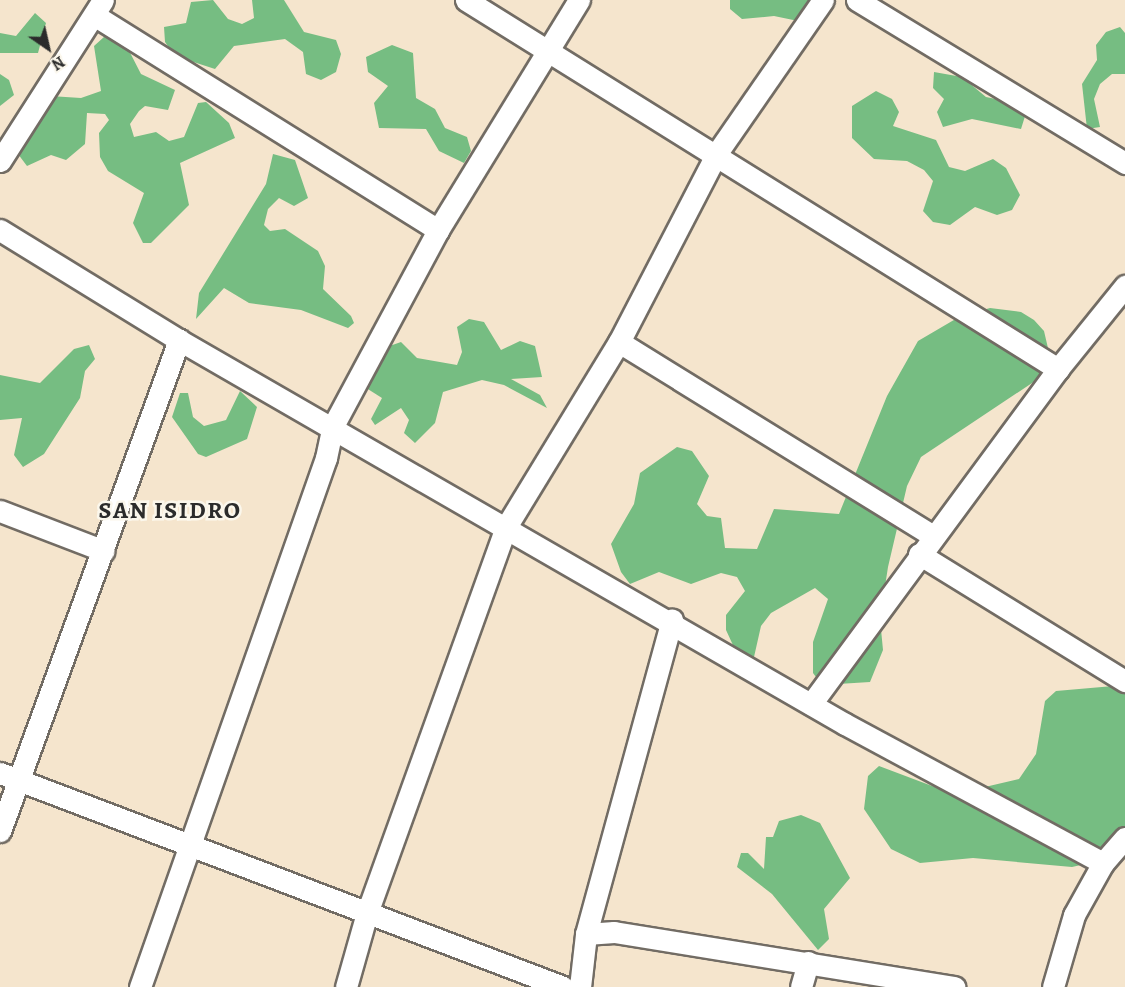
<!DOCTYPE html>
<html>
<head>
<meta charset="utf-8">
<style>
	body { margin:0 }
	#map { position:relative; width:1125px; height:987px; overflow:hidden; background:#f5e5cd; font-family:Alegreya,serif }
	div>[style] { position:absolute }
	.forest>* { inset:0; background:#76bd82 }
	.roads { filter:drop-shadow(2px 0 #726c64) drop-shadow(-2px 0 #726c64) drop-shadow(0 2px #726c64) drop-shadow(0 -2px #726c64) }
	.street>* { height:21px; margin:-10.5px; padding:0 10.5px; transform-origin:10.5px; border-radius:10.5px; background:#fff }
	span { translate:-50% -50%; white-space:nowrap; text-align:center; line-height:1.15; -webkit-text-stroke:5px #fbf7ec; paint-order:stroke }
	.district-label { font-size:24px; color:#2b2b2b; font-weight:700; letter-spacing:1.5px }
	.north { position:absolute; left:18px; top:18px; width:60px; height:60px; -webkit-text-stroke:4px #fbf7ec; paint-order:stroke; rotate:146deg; font-size:16px; font-weight:700; line-height:24px; text-align:center; color:#2b2b2b }
	.north::after { content:''; display:block; margin:auto; width:21px; height:27px; background:#2b2b2b; clip-path:polygon(50% 0,100% 100%,50% 72%,0 100%) }
</style>
</head>
<body>
<div id="map">
	<div class="forest">
		<i style="clip-path:polygon(213px 0,228px 19px,242px 24px,254px 18px,252px 0,284px 0,304px 32px,336px 40px,341px 54px,336px 72px,321px 80px,306px 74px,303px 52px,285px 39px,234px 46px,215px 69px,175px 56px,165px 42px,164px 27px,186px 23px,191px 2px)"></i>
		<i style="clip-path:polygon(730px 0,810px 0,803px 22px,774px 16px,742px 19px,730px 9px)"></i>
		<i style="clip-path:polygon(35px 13px,46px 23px,38px 53px,0 53px,0 33px,16px 36px)"></i>
		<i style="clip-path:polygon(1120px 27px,1125px 33px,1125px 74px,1112px 74px,1100px 84px,1094px 99px,1100px 127px,1087px 129px,1082px 84px,1097px 60px,1096px 45px,1106px 32px)"></i>
		<i style="clip-path:polygon(104px 37px,123px 39px,141px 74px,175px 90px,168px 110px,145px 106px,139px 111px,130px 124px,134px 137px,156px 132px,169px 141px,184px 137px,198px 103px,206px 102px,229px 123px,235px 138px,180px 163px,189px 205px,151px 243px,143px 243px,133px 223px,144px 193px,108px 171px,100px 157px,99px 133px,109px 120px,105px 114px,87px 113px,85px 144px,66px 160px,51px 155px,27px 166px,18px 154px,19px 138px,50px 96px,81px 98px,101px 91px,94px 46px)"></i>
		<i style="clip-path:polygon(392px 45px,413px 53px,416px 98px,435px 109px,445px 128px,467px 137px,471px 151px,464px 163px,439px 151px,426px 129px,379px 128px,374px 103px,388px 86px,368px 72px,366px 57px)"></i>
		<i style="clip-path:polygon(934px 72px,962px 77px,986px 97px,1015px 103px,1026px 113px,1021px 129px,972px 119px,943px 127px,937px 112px,944px 99px,933px 88px)"></i>
		<i style="clip-path:polygon(0 74px,9px 80px,14px 95px,0 106px)"></i>
		<i style="clip-path:polygon(876px 91px,892px 99px,899px 112px,893px 126px,936px 140px,949px 167px,965px 171px,993px 159px,1006px 168px,1020px 195px,1012px 210px,997px 215px,975px 207px,950px 225px,933px 222px,923px 211px,933px 181px,924px 170px,907px 161px,874px 159px,852px 138px,852px 106px)"></i>
		<i style="clip-path:polygon(273px 154px,295px 160px,308px 198px,294px 206px,279px 198px,268px 209px,264px 225px,270px 231px,285px 229px,318px 251px,325px 266px,323px 289px,351px 316px,354px 323px,348px 328px,301px 310px,249px 303px,224px 288px,196px 319px,199px 293px,266px 184px)"></i>
		<i style="clip-path:polygon(990px 308px,1021px 312px,1034px 320px,1044px 331px,1051px 361px,1044px 375px,921px 457px,907px 486px,888px 567px,880px 619px,883px 650px,870px 682px,822px 685px,813px 673px,813px 642px,828px 599px,815px 588px,771px 613px,761px 626px,754px 657px,738px 656px,726px 630px,726px 615px,745px 591px,737px 577px,721px 573px,691px 584px,659px 572px,630px 584px,621px 572px,611px 544px,634px 504px,640px 473px,677px 447px,692px 451px,709px 476px,697px 504px,707px 516px,721px 518px,725px 548px,757px 549px,774px 509px,839px 514px,887px 396px,918px 341px,959px 317px)"></i>
		<i style="clip-path:polygon(469px 319px,484px 322px,501px 350px,520px 341px,535px 346px,542px 377px,511px 379px,540px 395px,547px 408px,504px 385px,482px 380px,443px 392px,435px 423px,415px 443px,404px 433px,409px 420px,401px 408px,375px 425px,371px 419px,382px 398px,363px 386px,379px 364px,381px 349px,401px 342px,417px 358px,457px 365px,462px 352px,457px 327px)"></i>
		<i style="clip-path:polygon(89px 345px,95px 359px,85px 371px,80px 398px,44px 454px,23px 467px,14px 455px,22px 418px,0 420px,0 375px,40px 383px,74px 349px)"></i>
		<i style="clip-path:polygon(240px 391px,257px 407px,247px 439px,206px 457px,198px 454px,172px 417px,180px 393px,188px 393px,193px 417px,204px 426px,226px 420px)"></i>
		<i style="clip-path:polygon(1125px 685px,1125px 855px,1072px 867px,973px 858px,920px 863px,891px 849px,864px 809px,868px 776px,879px 766px,940px 789px,972px 790px,1019px 779px,1036px 754px,1045px 701px,1056px 691px)"></i>
		<i style="clip-path:polygon(801px 815px,820px 823px,850px 878px,824px 909px,829px 939px,818px 950px,772px 894px,737px 867px,741px 853px,748px 853px,764px 869px,766px 837px,773px 837px,779px 821px)"></i>
	</div>
	<div class="roads">
		<div class="street">
			<i style="left:466px;top:0;width:698px;rotate:31.94deg"></i>
			<i style="left:857px;top:0;width:314px;rotate:31.3deg"></i>
			<i style="left:94px;top:15px;width:406px;rotate:32deg"></i>
			<i style="left:0;top:161px;width:191px;rotate:-57.4deg"></i>
			<i style="left:0;top:230px;width:210px;rotate:31.6deg"></i>
			<i style="left:179px;top:340px;width:769px;rotate:29.97deg"></i>
			<i style="left:845px;top:724px;width:293px;rotate:28.3deg"></i>
			<i style="left:619px;top:342px;width:369px;rotate:31.7deg"></i>
			<i style="left:0;top:511px;width:111px;rotate:21deg"></i>
			<i style="left:919px;top:554px;width:242px;rotate:31.7deg"></i>
			<i style="left:811px;top:704px;width:416px;rotate:-53.6deg"></i>
			<i style="left:1058px;top:369px;width:107px;rotate:-51.1deg"></i>
			<i style="left:0;top:773px;width:602px;rotate:20.81deg"></i>
			<i style="left:0;top:831px;width:523px;rotate:-69.97deg"></i>
			<i style="left:586px;top:934px;width:326px;rotate:-74.7deg"></i>
			<i style="left:140px;top:987px;width:561px;rotate:-70.63deg"></i>
			<i style="left:326px;top:458px;width:33px;rotate:-78deg"></i>
			<i style="left:333px;top:426px;width:222px;rotate:-61.8deg"></i>
			<i style="left:438px;top:230px;width:270px;rotate:-58.5deg"></i>
			<i style="left:346px;top:987px;width:77px;rotate:-74.2deg"></i>
			<i style="left:367px;top:913px;width:410px;rotate:-70.2deg"></i>
			<i style="left:506px;top:527px;width:217px;rotate:-58.6deg"></i>
			<i style="left:619px;top:342px;width:213px;rotate:-62.6deg"></i>
			<i style="left:717px;top:153px;width:186px;rotate:-55.3deg"></i>
			<i style="left:580px;top:987px;width:53px;rotate:-83.5deg"></i>
			<i style="left:586px;top:934px;width:28px;rotate:-4deg"></i>
			<i style="left:614px;top:932px;width:345px;rotate:9.2deg"></i>
			<i style="left:801px;top:987px;width:26px;rotate:-74deg"></i>
			<i style="left:1053px;top:987px;width:75px;rotate:-73.7deg"></i>
			<i style="left:1074px;top:915px;width:60px;rotate:-60.9deg"></i>
			<i style="left:1103px;top:863px;width:33px;rotate:-49deg"></i>
		</div>
	</div>
	<div class="district-label">
		<span style="left:170px;top:511px">SAN ISIDRO</span>
	</div>
	<div class="north">N</div>
</div>
</body>
</html>
